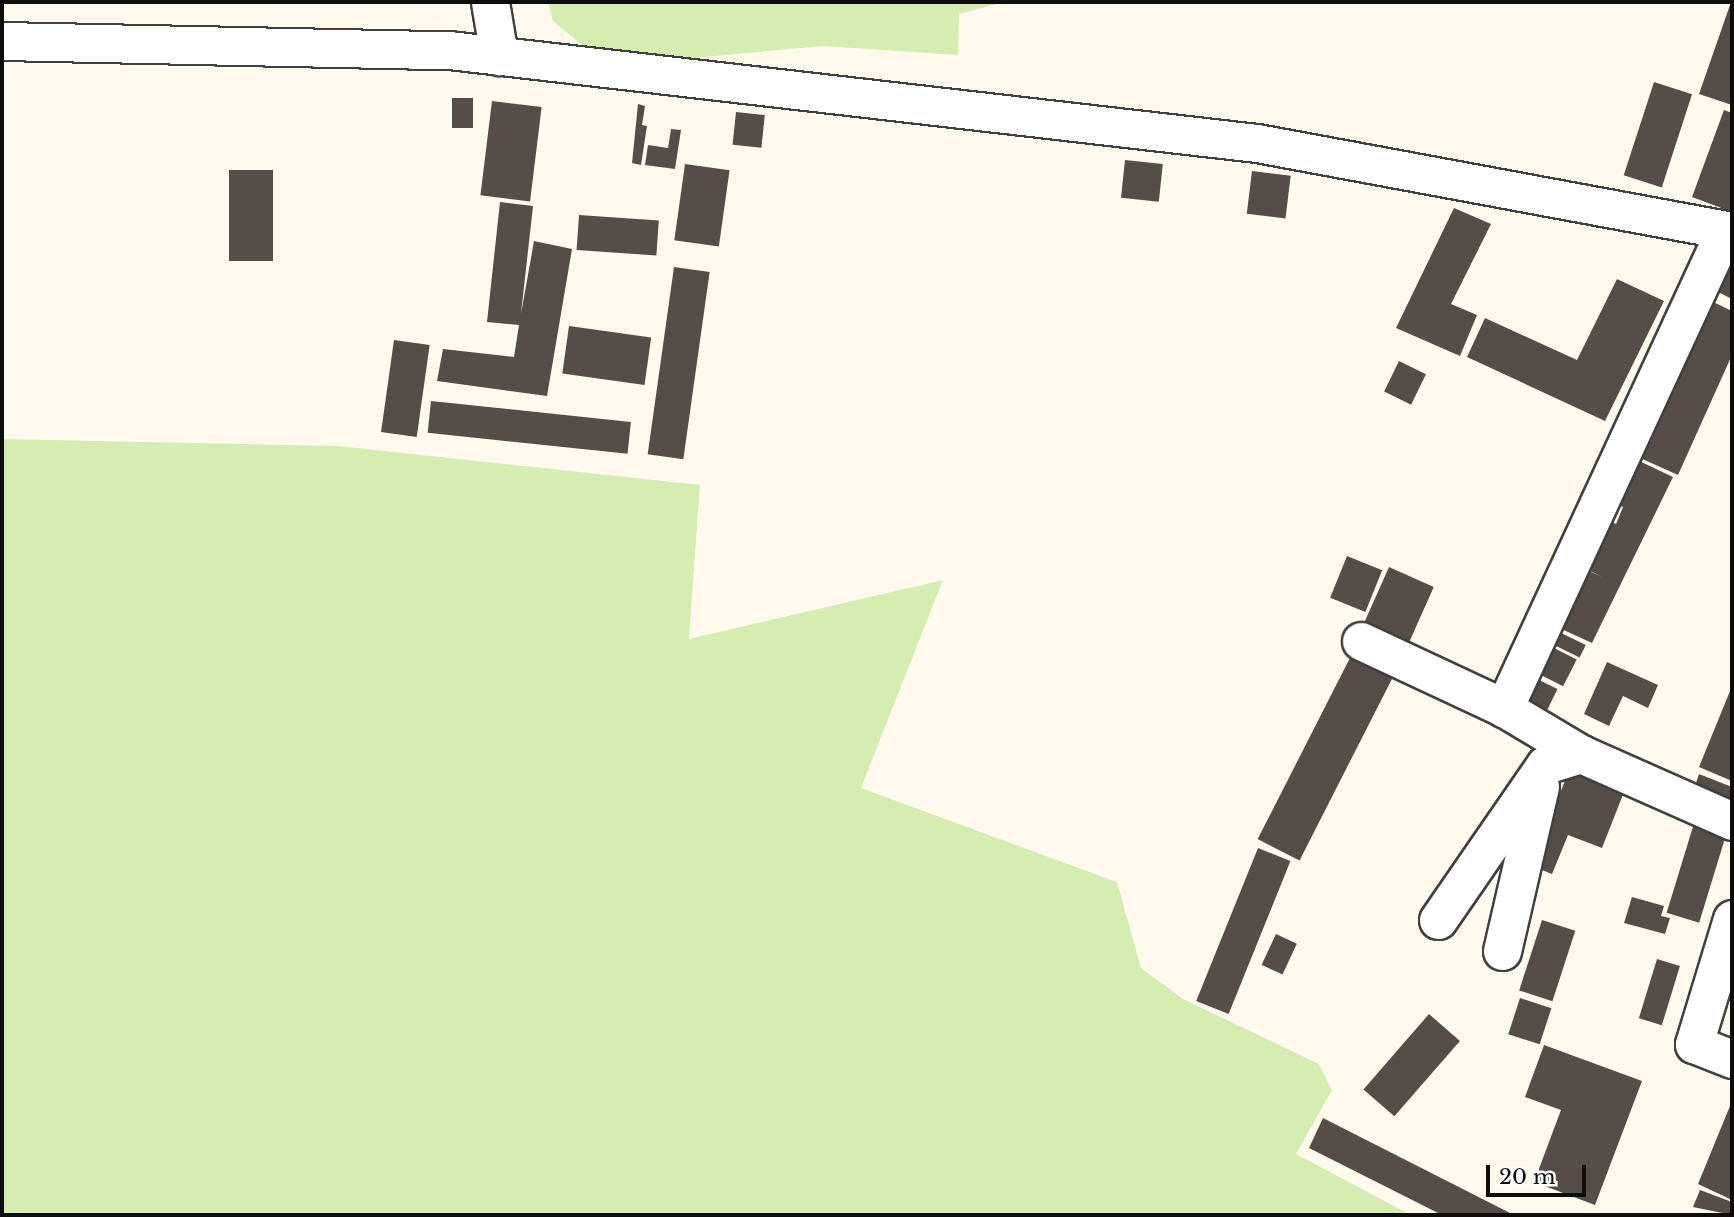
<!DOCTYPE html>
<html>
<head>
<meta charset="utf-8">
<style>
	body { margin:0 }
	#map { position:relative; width:1734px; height:1217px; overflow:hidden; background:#fffaed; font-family:"Libre Baskerville",serif }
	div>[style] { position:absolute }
	.green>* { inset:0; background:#d6edb2 }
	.building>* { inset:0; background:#574d48; transform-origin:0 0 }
	.roads { filter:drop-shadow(2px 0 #404040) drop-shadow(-2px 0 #404040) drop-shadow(0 2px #404040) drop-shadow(0 -2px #404040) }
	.street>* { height:37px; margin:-18.5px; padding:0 18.5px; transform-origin:18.5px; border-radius:18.5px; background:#fff }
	span { translate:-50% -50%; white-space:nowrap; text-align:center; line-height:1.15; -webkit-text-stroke:7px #fff; paint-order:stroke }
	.frame { position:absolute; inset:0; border:4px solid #0d0d0d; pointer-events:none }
	.scale { position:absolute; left:1486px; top:1165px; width:100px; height:32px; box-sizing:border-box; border:4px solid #0d0d0d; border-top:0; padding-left:9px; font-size:21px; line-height:24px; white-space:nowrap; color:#0d0d0d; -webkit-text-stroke:5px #fff; paint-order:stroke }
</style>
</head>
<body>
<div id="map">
	<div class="green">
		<i style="clip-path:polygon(548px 2px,1005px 2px,959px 14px,958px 55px,823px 46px,682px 59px,589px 51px,553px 21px)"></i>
		<i style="clip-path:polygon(2px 439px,338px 446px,700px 485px,689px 639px,943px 580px,861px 788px,1117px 882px,1141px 968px,1183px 999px,1319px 1064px,1332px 1090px,1296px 1154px,1411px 1215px,2px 1215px)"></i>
	</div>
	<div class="building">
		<i style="clip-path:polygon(1731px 2px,1732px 2px,1732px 105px,1699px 94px)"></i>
		<i style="left:1654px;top:82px;width:40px;height:98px;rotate:18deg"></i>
		<i style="left:452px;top:98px;width:21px;height:30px"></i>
		<i style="left:492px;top:101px;width:50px;height:95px;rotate:7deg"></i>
		<i style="clip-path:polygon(638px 104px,645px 106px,642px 125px,647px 126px,641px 165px,632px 163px)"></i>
		<i style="clip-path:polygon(1724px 110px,1732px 113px,1732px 212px,1692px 197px)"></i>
		<i style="left:736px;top:112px;width:29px;height:33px;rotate:6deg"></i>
		<i style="clip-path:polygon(671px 129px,681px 130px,675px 169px,645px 165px,648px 145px,668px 148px)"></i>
		<i style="left:1125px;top:160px;width:38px;height:38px;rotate:6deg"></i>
		<i style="left:685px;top:164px;width:45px;height:77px;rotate:8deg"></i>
		<i style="left:229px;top:170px;width:44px;height:91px"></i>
		<i style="left:1252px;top:171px;width:39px;height:43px;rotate:7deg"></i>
		<i style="clip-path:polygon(500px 202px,533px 206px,521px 314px,534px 241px,572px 249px,547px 396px,437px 381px,443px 349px,514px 357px,519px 325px,487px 322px)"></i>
		<i style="clip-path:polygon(1454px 208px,1491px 224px,1451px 304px,1477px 315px,1460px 356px,1396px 328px)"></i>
		<i style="left:579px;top:215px;width:80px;height:35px;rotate:4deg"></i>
		<i style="clip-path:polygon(1732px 258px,1732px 299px,1716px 291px)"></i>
		<i style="left:674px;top:267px;width:36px;height:189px;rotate:8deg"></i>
		<i style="clip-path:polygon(1617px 279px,1664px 301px,1605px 421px,1467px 357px,1485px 318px,1577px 360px)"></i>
		<i style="clip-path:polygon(1709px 300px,1732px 311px,1732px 355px,1678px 475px,1638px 457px)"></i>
		<i style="left:569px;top:326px;width:83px;height:48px;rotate:8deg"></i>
		<i style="left:394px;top:340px;width:36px;height:93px;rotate:8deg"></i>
		<i style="left:1399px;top:361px;width:30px;height:34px;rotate:26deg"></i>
		<i style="left:431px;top:401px;width:201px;height:32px;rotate:6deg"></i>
		<i style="clip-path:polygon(1635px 459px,1673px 477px,1592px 643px,1557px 627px,1583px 568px,1602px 577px,1583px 567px,1606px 519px,1616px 524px,1623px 507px,1614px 503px)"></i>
		<i style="left:1347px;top:556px;width:38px;height:45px;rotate:22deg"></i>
		<i style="left:1389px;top:567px;width:49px;height:60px;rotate:24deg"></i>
		<i style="left:1557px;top:631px;width:32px;height:14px;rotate:26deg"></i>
		<i style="left:1550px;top:646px;width:30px;height:30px;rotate:27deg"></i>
		<i style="left:1353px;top:652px;width:47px;height:210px;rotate:27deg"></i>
		<i style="clip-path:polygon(1607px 662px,1658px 685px,1648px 708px,1623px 696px,1609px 726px,1584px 714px)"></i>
		<i style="left:1535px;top:678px;width:25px;height:27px;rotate:26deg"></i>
		<i style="clip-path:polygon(1730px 691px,1732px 692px,1732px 781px,1699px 767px)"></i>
		<i style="clip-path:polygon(1569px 770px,1624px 792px,1602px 848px,1568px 835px,1552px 874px,1532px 866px)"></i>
		<i style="clip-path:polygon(1699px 774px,1732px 787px,1732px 807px,1693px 792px)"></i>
		<i style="left:1695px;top:820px;width:34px;height:97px;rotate:17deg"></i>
		<i style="left:1258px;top:848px;width:35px;height:165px;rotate:22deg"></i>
		<i style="clip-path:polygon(1632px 897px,1664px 906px,1661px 916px,1670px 918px,1665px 934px,1624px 923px)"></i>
		<i style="left:1542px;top:920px;width:35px;height:74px;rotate:18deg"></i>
		<i style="left:1276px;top:934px;width:23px;height:34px;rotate:25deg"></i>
		<i style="left:1657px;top:959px;width:24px;height:62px;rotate:17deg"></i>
		<i style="left:1520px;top:998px;width:33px;height:38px;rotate:18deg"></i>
		<i style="left:1429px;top:1014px;width:41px;height:100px;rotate:41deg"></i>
		<i style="clip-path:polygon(1544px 1045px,1642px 1081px,1595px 1205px,1534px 1182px,1561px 1110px,1525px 1097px)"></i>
		<i style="clip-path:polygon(1732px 1101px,1732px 1200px,1698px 1184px)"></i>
		<i style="clip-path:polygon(1323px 1118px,1514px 1215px,1442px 1215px,1309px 1148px)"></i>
		<i style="clip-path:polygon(1700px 1190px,1732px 1202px,1732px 1215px,1693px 1207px)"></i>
	</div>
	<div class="roads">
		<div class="street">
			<i style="left:490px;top:2px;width:55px;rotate:80.5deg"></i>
			<i style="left:2px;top:41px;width:447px;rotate:1.2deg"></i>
			<i style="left:449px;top:50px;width:813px;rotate:6.57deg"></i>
			<i style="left:1257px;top:143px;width:483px;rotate:10.5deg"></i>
			<i style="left:1725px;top:230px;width:527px;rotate:114.81deg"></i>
			<i style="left:1504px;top:708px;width:90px;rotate:30.9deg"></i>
			<i style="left:1581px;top:754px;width:165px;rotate:23.9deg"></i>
			<i style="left:1361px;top:641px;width:158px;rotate:25.1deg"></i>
			<i style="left:1732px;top:919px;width:131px;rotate:106.9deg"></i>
			<i style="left:1694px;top:1044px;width:41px;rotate:21.5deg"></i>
			<i style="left:1438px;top:920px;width:188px;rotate:-55.4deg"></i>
			<i style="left:1545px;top:765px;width:38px;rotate:-17deg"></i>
			<i style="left:1502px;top:951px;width:169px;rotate:-77deg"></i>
		</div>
	</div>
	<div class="frame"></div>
	<div class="scale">20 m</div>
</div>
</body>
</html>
